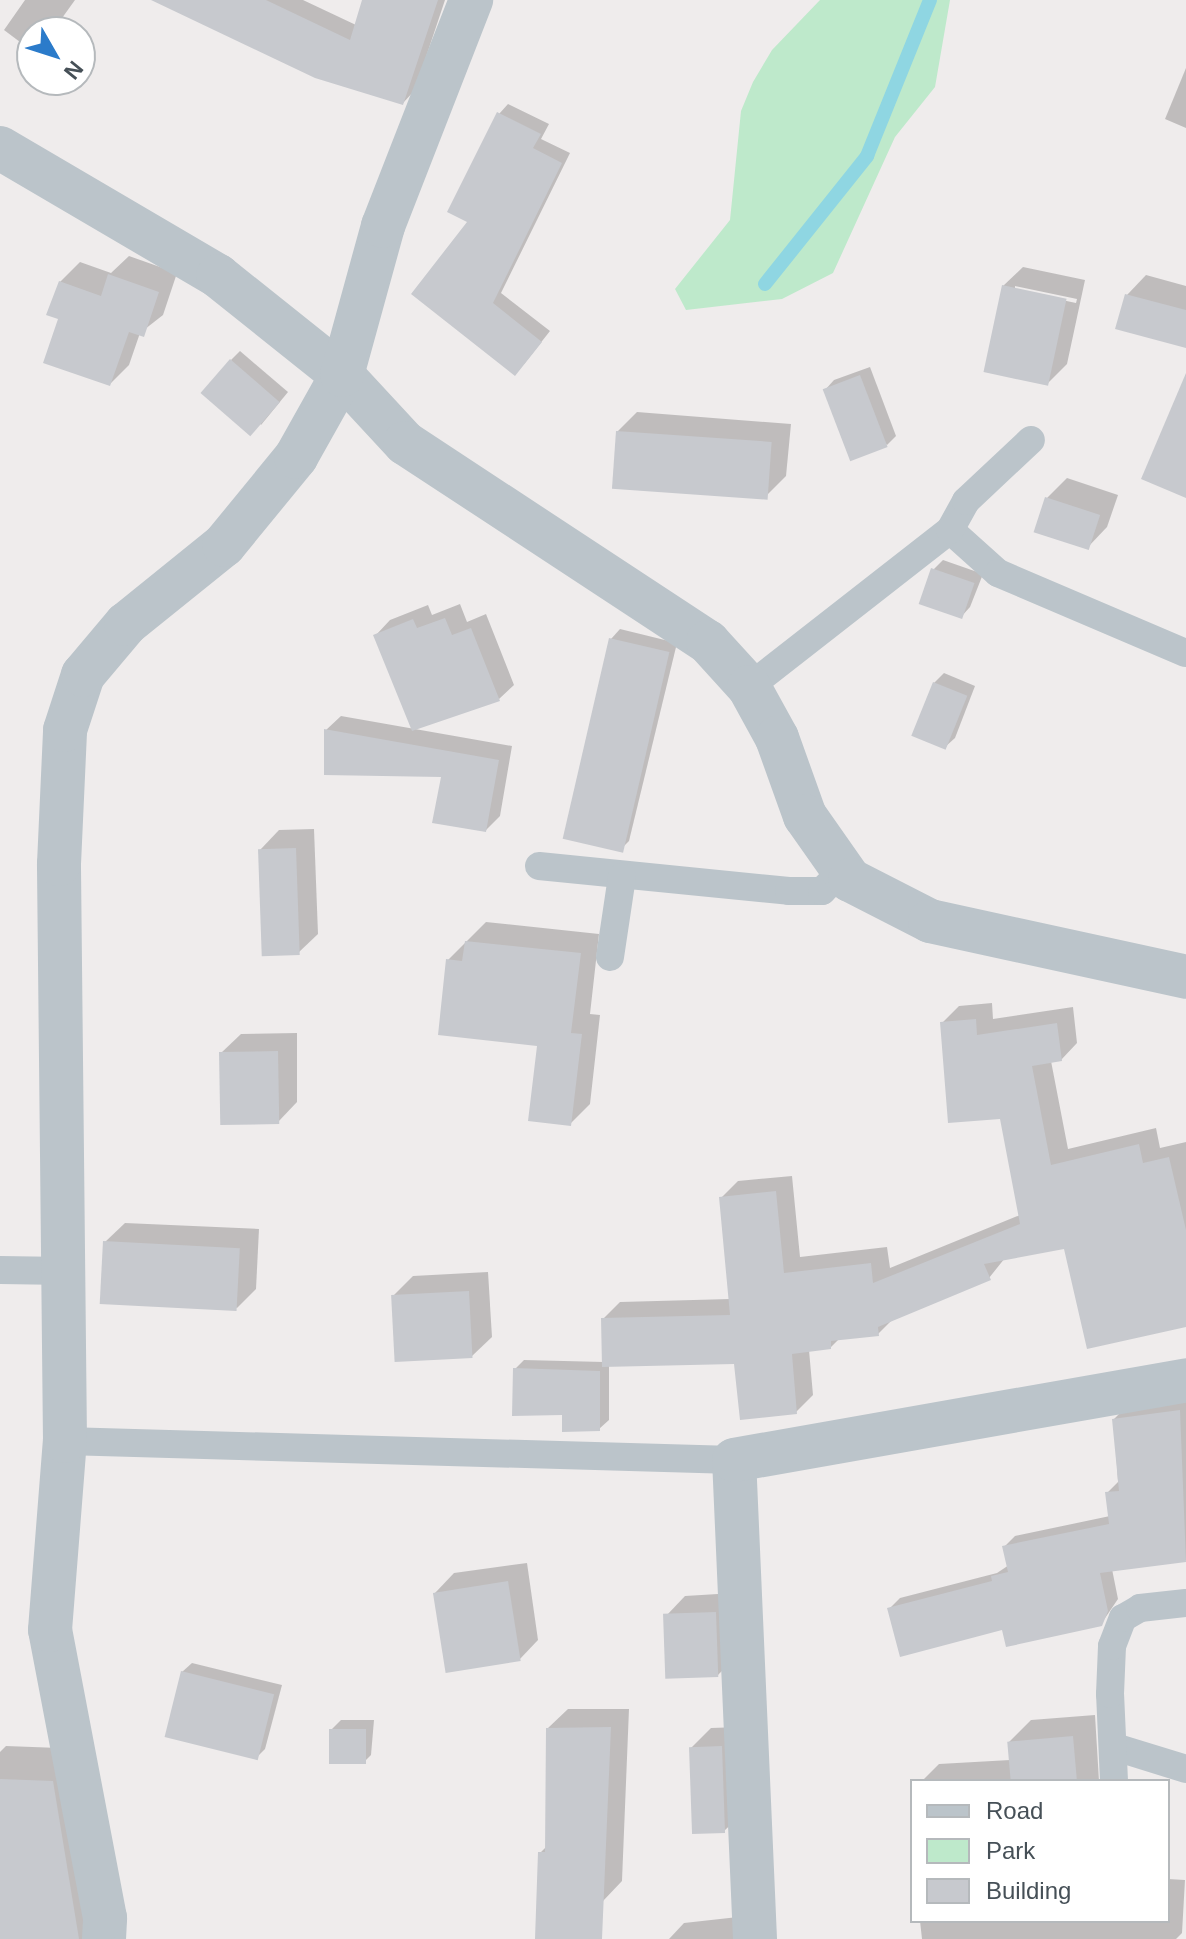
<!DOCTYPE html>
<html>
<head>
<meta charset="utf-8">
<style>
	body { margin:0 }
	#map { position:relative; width:1186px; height:1939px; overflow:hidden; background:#efecec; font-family:Arial,sans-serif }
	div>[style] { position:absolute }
	.green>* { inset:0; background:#bee9cb }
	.shadow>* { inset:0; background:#0003 }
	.stream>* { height:14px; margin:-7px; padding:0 7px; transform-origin:7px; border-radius:7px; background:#8fd6e2 }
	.building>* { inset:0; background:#c7c9ce; transform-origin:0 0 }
	.lane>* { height:28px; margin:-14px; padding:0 14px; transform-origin:14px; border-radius:14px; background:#bbc4ca }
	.street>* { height:44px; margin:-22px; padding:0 22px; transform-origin:22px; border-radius:22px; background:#bbc4ca }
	span { translate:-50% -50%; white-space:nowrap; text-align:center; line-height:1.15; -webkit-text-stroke:6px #fff; paint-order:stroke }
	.legend { position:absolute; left:910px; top:1779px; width:260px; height:144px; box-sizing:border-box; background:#fff; border:2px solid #b5b9bc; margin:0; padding:10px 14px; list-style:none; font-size:24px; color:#465057 }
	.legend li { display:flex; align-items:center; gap:16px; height:40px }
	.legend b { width:40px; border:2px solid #b5b9bc }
	.north { position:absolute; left:16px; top:16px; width:80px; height:80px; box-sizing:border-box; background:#fff; border:2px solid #b5b9bc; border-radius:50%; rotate:129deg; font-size:22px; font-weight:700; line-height:32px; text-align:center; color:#465057 }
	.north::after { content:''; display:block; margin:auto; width:28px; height:36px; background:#2b7bca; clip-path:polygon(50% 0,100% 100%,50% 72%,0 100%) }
</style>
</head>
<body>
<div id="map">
	<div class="green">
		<i style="clip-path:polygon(820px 0,950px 0,935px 87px,895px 137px,833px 273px,782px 299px,686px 310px,675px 289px,730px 220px,741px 111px,753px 82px,772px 50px)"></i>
	</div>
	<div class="shadow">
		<i style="clip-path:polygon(25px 0,75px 0,52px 32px,32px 32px,32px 51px,4px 30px)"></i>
		<i style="clip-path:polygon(156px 0,303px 0,356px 25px,364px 0,445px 0,415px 90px,403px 103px)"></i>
		<i style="clip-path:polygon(1186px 68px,1186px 128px,1165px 119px)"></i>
		<i style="clip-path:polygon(508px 104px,549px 124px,541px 139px,570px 153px,501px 293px,550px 331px,524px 364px,414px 294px,470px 221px,499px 114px)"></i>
		<i style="clip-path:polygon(129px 256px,177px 273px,163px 315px,140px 333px,129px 365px,110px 384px,60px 282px,80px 262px,111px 273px)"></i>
		<i style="clip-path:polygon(evenodd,1023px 267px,1085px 280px,1067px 364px,1048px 383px,1003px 286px,1023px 267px,1015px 286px,1077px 299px,1076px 303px,1015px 290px,1015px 286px)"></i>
		<i style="clip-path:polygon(1146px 275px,1186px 286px,1186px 346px,1127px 295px)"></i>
		<i style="clip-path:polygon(240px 351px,288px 392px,261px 425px,231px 360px)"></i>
		<i style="clip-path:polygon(870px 367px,896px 436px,887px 445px,825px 390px,834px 380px)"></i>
		<i style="clip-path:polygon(637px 412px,791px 424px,786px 476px,767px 495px,617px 432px)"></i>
		<i style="clip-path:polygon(1067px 478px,1118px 495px,1107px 527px,1088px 547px,1047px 498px)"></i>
		<i style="clip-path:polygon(943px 560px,983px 574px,970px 607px,961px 617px,933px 570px)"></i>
		<i style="clip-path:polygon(460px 604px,467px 622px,486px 614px,514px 685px,499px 699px,376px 635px,390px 620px,428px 605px,432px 615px)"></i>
		<i style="clip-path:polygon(620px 629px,677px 643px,629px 841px,620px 850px,611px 639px)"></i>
		<i style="clip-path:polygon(944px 673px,975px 686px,955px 738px,945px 747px,934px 683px)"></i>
		<i style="clip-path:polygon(341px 716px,512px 746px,500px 816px,486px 830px,443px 775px,326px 730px)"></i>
		<i style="clip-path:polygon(314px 829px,318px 934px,298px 953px,260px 850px,279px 830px)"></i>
		<i style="clip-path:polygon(486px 922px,599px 934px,590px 1014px,600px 1015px,590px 1104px,571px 1123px,539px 1044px,448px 960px)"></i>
		<i style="clip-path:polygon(992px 1003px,993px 1019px,1073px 1007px,1077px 1043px,1061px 1060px,1051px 1061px,1068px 1149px,1156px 1128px,1160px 1148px,1186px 1142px,1186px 1325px,1066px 1247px,1005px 1258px,989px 1278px,894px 1318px,878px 1334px,840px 1338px,831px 1347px,809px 1350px,813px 1395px,796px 1412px,736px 1362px,609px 1365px,609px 1420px,599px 1429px,564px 1413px,515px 1369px,524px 1360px,604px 1362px,603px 1319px,620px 1302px,730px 1299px,721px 1198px,738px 1181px,792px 1176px,800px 1257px,887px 1247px,890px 1268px,1020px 1215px,1002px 1117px,942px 1023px,959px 1006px)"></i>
		<i style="clip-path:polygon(297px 1033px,297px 1102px,278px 1122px,221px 1053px,241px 1034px)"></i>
		<i style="clip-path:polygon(125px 1223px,259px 1229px,256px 1289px,237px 1308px,105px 1242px)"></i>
		<i style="clip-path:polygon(488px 1272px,492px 1337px,472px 1356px,393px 1296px,413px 1276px)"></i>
		<i style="clip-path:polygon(1186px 1400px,1186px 1560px,1112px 1569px,1118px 1599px,1101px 1624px,1004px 1627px,889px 1609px,900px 1598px,997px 1573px,1009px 1565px,1004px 1547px,1015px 1536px,1110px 1516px,1107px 1493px,1118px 1482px,1114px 1419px,1125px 1408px)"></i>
		<i style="clip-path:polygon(527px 1563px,538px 1640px,519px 1660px,435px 1593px,454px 1573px)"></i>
		<i style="clip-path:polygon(734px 1593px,737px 1655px,718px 1675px,666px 1616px,685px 1596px)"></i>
		<i style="clip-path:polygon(192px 1663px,282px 1685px,265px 1749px,256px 1758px,182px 1672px)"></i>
		<i style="clip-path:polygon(568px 1709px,629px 1709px,622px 1881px,603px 1901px,540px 1853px,547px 1846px,548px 1728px)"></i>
		<i style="clip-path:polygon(1095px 1715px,1099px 1781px,922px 1781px,939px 1764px,1010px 1760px,1009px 1742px,1031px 1720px)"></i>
		<i style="clip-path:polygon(341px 1720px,374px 1720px,371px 1755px,362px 1764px,331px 1730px)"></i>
		<i style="clip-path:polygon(740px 1727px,744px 1812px,724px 1831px,691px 1748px,711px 1728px)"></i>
		<i style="clip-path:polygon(6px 1746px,86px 1749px,94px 1939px,0 1939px,0 1752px)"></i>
		<i style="clip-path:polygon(1168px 1879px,1185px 1880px,1182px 1933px,1176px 1939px,922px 1939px,920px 1921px,1168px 1921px)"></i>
		<i style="clip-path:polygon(747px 1916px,749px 1939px,669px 1939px,684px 1923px)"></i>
	</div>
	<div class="stream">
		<i style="left:765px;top:284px;width:164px;rotate:-51.4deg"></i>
		<i style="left:867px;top:156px;width:168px;rotate:-68deg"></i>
	</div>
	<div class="building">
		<i style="clip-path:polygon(151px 0,266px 0,350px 40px,362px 0,438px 0,403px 105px,315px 78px)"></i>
		<i style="clip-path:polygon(497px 112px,541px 134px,533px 148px,562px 163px,493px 303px,542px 342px,515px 376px,411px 294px,467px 222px,447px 212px)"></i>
		<i style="clip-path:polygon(108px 274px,159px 292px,144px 337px,129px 332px,110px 386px,43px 363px,58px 319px,46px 315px,59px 281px,101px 296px)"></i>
		<i style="left:1002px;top:285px;width:66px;height:89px;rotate:12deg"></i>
		<i style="clip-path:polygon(1125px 294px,1186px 310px,1186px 348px,1115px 329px)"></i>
		<i style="left:230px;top:359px;width:66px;height:45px;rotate:41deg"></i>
		<i style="clip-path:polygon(1186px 373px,1186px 498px,1141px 479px)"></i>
		<i style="left:860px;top:375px;width:77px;height:40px;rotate:69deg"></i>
		<i style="left:616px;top:431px;width:156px;height:58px;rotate:4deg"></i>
		<i style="left:1045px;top:497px;width:58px;height:37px;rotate:18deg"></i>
		<i style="left:931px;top:568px;width:46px;height:38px;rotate:19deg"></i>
		<i style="clip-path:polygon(445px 618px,452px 635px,471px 628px,500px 701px,412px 731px,373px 635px,413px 619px,417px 628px)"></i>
		<i style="left:609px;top:638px;width:62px;height:206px;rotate:13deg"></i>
		<i style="left:933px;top:682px;width:37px;height:58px;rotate:22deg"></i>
		<i style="clip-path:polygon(324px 729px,499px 760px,486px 832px,432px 823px,441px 777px,324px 775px)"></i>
		<i style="left:296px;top:848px;width:107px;height:38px;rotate:88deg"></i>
		<i style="clip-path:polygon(465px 941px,581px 953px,571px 1033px,582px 1034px,571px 1126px,528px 1121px,537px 1046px,438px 1035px,446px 959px,462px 961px)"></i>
		<i style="clip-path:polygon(976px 1019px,977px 1035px,1057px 1023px,1062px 1061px,1032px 1066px,1051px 1165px,1139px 1144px,1143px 1163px,1169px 1157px,1186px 1230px,1186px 1327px,1087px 1349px,1064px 1249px,984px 1264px,991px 1280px,878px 1327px,879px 1336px,831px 1341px,831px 1349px,792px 1354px,797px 1414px,740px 1420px,734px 1364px,602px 1367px,601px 1318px,730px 1315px,719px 1197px,776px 1191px,784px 1273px,871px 1263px,873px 1283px,1020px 1224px,1000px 1119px,948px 1123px,940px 1022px)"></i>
		<i style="left:278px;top:1051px;width:73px;height:59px;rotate:89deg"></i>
		<i style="left:103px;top:1241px;width:137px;height:63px;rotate:3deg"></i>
		<i style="left:469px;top:1291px;width:67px;height:78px;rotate:87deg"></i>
		<i style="clip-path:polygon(513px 1368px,600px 1371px,600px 1431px,562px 1432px,562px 1415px,512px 1416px)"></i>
		<i style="clip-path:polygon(1180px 1410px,1186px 1562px,1100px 1573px,1108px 1611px,1102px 1626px,1006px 1647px,1002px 1630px,900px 1657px,887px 1608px,992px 1581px,991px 1576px,1008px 1572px,1002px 1546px,1109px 1524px,1105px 1492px,1119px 1491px,1112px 1419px)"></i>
		<i style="left:508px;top:1581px;width:81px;height:76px;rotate:81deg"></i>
		<i style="left:716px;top:1612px;width:65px;height:53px;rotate:88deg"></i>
		<i style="left:181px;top:1671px;width:96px;height:68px;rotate:14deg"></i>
		<i style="clip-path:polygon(611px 1727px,602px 1939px,535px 1939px,538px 1852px,545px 1852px,546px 1728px)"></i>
		<i style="left:329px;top:1729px;width:37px;height:35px"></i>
		<i style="left:1073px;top:1736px;width:45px;height:66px;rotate:85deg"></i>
		<i style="left:722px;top:1746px;width:87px;height:33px;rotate:88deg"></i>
		<i style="clip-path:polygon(0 1779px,53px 1781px,79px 1939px,0 1939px)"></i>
	</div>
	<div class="lane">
		<i style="left:950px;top:530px;width:64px;rotate:41.9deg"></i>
		<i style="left:998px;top:573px;width:204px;rotate:23.1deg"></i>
		<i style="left:749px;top:687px;width:255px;rotate:-38deg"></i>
		<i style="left:950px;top:530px;width:33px;rotate:-61deg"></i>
		<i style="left:966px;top:501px;width:89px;rotate:-43.2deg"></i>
		<i style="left:539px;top:866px;width:251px;rotate:5.7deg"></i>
		<i style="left:789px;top:891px;width:33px"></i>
		<i style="left:822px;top:891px;width:30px;rotate:-45deg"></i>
		<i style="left:610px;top:957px;width:81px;rotate:-81.5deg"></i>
		<i style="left:0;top:1270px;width:66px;rotate:0.9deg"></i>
		<i style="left:65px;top:1441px;width:669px;rotate:1.63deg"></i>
		<i style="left:1115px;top:1747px;width:74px;rotate:17.2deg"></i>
		<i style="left:1114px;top:1781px;width:87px;rotate:-92.6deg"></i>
		<i style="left:1110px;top:1694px;width:48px;rotate:-87.6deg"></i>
		<i style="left:1112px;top:1646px;width:30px;rotate:-69deg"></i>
		<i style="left:1123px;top:1618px;width:20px;rotate:-30deg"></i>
		<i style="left:1140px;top:1608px;width:46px;rotate:-6.2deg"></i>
	</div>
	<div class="street">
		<i style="left:0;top:148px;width:253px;rotate:30.4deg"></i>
		<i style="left:218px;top:276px;width:159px;rotate:38.6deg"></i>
		<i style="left:342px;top:375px;width:93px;rotate:47.2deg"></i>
		<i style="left:405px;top:443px;width:363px;rotate:33.3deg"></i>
		<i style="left:708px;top:642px;width:61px;rotate:47.7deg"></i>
		<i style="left:749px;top:687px;width:58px;rotate:61.2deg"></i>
		<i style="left:777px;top:738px;width:83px;rotate:70.3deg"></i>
		<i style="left:805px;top:816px;width:78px;rotate:54.9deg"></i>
		<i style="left:850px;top:880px;width:90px;rotate:27.1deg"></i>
		<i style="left:930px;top:921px;width:262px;rotate:12.3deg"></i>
		<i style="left:104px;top:1939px;width:21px;rotate:-87deg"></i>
		<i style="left:105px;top:1918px;width:293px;rotate:-100.8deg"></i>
		<i style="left:50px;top:1630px;width:190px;rotate:-85.5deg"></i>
		<i style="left:65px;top:1441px;width:577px;rotate:-90.6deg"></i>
		<i style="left:59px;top:864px;width:134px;rotate:-87.4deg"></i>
		<i style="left:65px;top:730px;width:58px;rotate:-71.9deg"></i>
		<i style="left:83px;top:675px;width:67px;rotate:-49.9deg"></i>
		<i style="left:126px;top:624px;width:126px;rotate:-38.9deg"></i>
		<i style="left:224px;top:545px;width:114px;rotate:-50.7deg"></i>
		<i style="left:296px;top:457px;width:94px;rotate:-60.7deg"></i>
		<i style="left:342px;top:375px;width:155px;rotate:-74.6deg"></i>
		<i style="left:383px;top:226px;width:243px;rotate:-68.7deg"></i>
		<i style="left:755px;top:1939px;width:479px;rotate:-92.5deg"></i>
		<i style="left:734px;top:1460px;width:459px;rotate:-10deg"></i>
	</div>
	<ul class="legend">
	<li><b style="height:10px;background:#bbc4ca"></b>Road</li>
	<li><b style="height:22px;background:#bee9cb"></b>Park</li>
	<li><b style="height:22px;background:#c7c9ce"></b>Building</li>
	</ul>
	<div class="north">N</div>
</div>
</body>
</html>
